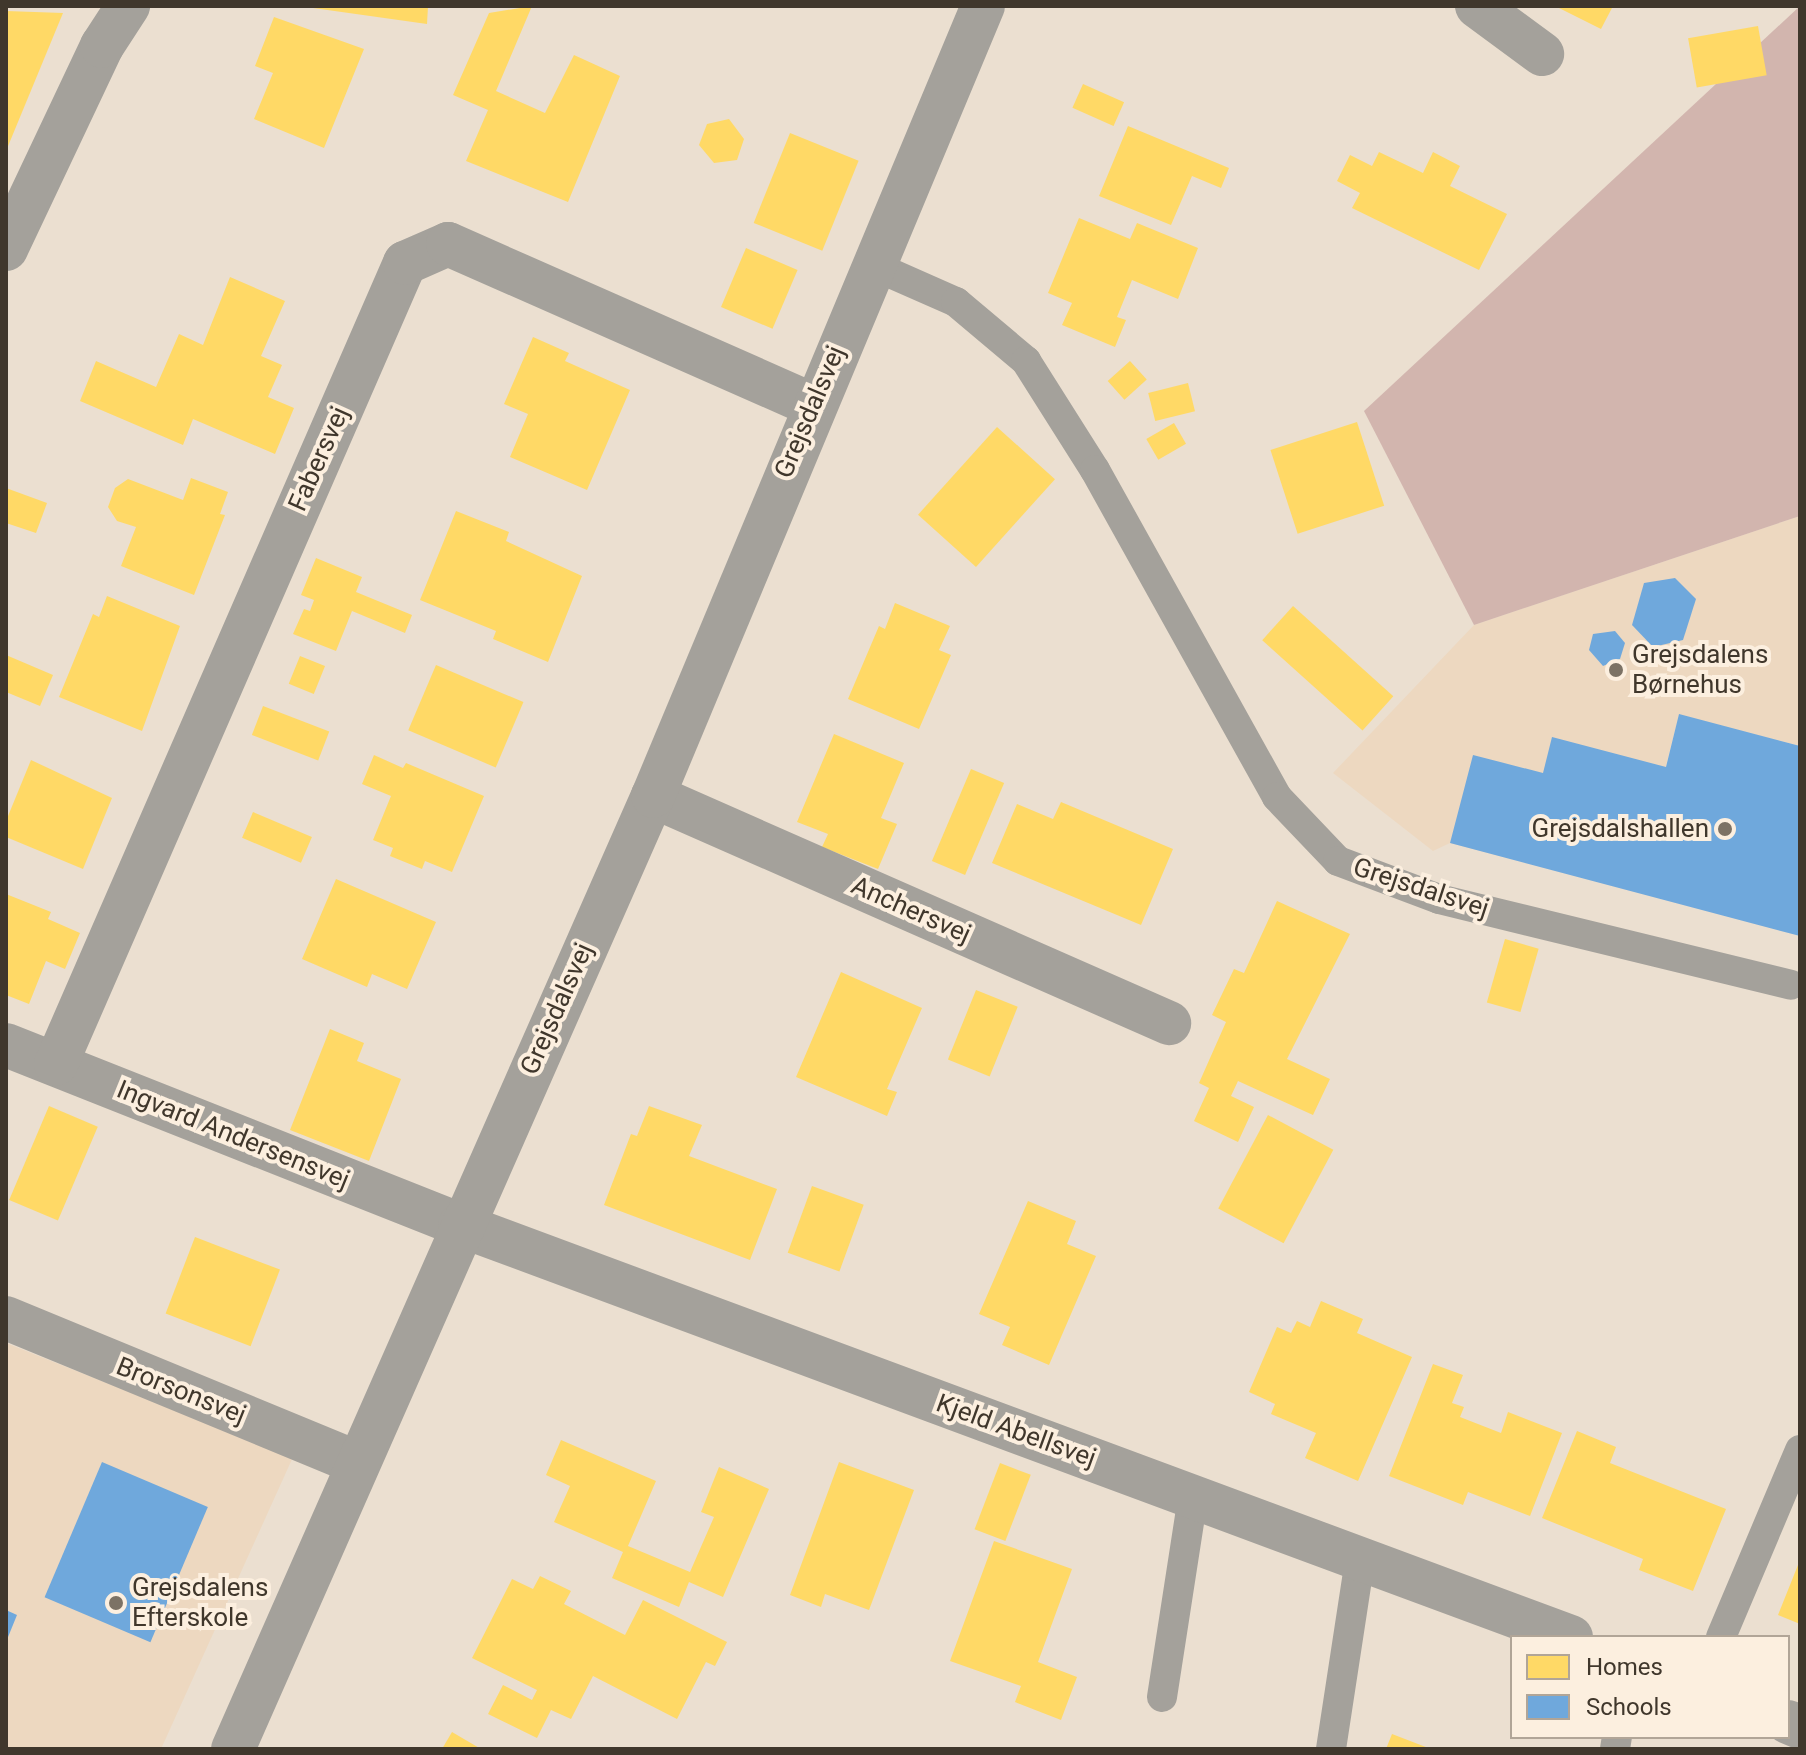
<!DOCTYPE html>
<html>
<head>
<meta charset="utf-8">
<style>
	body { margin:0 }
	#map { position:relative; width:1806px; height:1755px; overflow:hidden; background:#ebdfd0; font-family:Roboto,sans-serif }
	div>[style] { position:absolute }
	.built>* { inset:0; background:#edd8c0 }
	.forest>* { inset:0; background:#d2b5ae }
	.homes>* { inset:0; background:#ffd966; transform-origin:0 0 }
	.schools>* { inset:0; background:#6fa8dc; transform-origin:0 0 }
	.service>* { height:30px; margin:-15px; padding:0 15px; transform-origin:15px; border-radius:15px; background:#a4a19b }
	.minor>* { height:44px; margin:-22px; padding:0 22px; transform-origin:22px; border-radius:22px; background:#a4a19b }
	.tertiary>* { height:44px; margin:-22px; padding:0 22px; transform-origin:22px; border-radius:22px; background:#a4a19b }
	.dots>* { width:22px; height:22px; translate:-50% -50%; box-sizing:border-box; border:4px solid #fcefdf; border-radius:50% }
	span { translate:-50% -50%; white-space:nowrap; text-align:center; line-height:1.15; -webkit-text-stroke:8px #fcefdf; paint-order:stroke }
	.street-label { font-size:26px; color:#40372c }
	.poi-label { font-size:26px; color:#40372c }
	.left { translate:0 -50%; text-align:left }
	.right { translate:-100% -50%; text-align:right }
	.frame { position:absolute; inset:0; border:8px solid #40372c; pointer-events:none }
	.legend { position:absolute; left:1510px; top:1635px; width:280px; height:104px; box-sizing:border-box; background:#fcefdf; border:2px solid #b1a597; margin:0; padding:10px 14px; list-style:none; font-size:24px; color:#40372c }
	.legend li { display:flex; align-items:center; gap:16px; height:40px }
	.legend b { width:40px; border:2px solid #b1a597 }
</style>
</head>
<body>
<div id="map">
	<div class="built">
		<i style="clip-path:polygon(1800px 516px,1800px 746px,1679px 715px,1634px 890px,1450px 843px,1433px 851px,1333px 773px,1474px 625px)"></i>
		<i style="clip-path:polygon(6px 1343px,293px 1457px,161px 1749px,6px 1749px)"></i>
	</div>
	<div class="forest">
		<i style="clip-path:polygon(1800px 6px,1800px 516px,1474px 625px,1364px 411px)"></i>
	</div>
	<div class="homes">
		<i style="clip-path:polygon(299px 6px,428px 6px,427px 24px)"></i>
		<i style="clip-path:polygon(532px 6px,496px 91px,545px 113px,574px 55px,620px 76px,568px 202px,466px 161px,488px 110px,453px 95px,489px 13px)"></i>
		<i style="clip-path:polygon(1555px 6px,1613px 6px,1601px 29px)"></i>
		<i style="clip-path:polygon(6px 11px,63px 13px,6px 151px)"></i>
		<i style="clip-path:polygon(274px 17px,364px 49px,324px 148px,254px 119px,273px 73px,255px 66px)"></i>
		<i style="left:1758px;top:26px;width:50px;height:71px;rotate:80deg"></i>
		<i style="left:1083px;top:84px;width:45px;height:26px;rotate:24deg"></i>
		<i style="clip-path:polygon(729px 119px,744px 139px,737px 160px,714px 163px,699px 145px,707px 124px)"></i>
		<i style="clip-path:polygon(1128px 126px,1229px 168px,1221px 188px,1192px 176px,1171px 225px,1099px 196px)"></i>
		<i style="left:790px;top:133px;width:74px;height:97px;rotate:22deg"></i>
		<i style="clip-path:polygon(1379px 152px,1423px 173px,1433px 152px,1460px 166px,1450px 186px,1507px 214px,1479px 270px,1352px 208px,1360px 193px,1337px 181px,1350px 155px,1372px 166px)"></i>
		<i style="clip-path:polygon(1079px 218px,1130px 239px,1137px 223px,1198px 248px,1178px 299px,1132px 280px,1117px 317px,1126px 320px,1115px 347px,1062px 325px,1072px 303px,1048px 293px)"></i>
		<i style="left:746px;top:248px;width:56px;height:64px;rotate:23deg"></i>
		<i style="clip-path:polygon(230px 277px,285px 301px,261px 356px,282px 365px,268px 397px,294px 408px,275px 454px,193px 419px,183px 445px,80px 401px,96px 361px,156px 387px,179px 334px,203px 345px)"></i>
		<i style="clip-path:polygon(533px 337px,569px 353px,565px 361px,630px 390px,587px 490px,510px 457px,528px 414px,504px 404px)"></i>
		<i style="left:1130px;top:361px;width:25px;height:30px;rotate:48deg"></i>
		<i style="left:1188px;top:383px;width:29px;height:41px;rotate:76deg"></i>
		<i style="left:1357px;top:422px;width:88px;height:91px;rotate:72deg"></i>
		<i style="left:1174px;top:423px;width:24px;height:32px;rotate:60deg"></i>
		<i style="left:997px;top:427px;width:78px;height:118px;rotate:42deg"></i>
		<i style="clip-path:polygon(191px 478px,228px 492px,220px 514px,225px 515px,194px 595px,121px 566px,136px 527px,117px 521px,108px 507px,115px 488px,128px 479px,183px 500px)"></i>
		<i style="clip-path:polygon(6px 488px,47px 503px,36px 533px,6px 523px)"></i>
		<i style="clip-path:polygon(456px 511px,509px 532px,506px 541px,582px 576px,548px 662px,493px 639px,496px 631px,420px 600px)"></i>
		<i style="clip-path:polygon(316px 558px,362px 577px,356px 592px,412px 615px,405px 633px,352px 611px,336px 651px,293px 634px,304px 609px,310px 611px,314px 600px,301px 595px)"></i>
		<i style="clip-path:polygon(107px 596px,180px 626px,142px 731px,59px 697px,93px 614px,99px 617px)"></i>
		<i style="clip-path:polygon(895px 603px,950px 626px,939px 650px,951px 655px,919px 729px,848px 699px,879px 626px,885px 629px)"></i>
		<i style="left:1293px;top:606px;width:135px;height:46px;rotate:42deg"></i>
		<i style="clip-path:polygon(6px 655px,53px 675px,40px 706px,6px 692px)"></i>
		<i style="left:300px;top:656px;width:27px;height:30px;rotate:22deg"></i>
		<i style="left:436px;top:665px;width:95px;height:71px;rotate:23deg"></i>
		<i style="left:263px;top:706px;width:71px;height:31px;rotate:21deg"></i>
		<i style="clip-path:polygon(834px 734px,904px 763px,881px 818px,897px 824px,878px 869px,822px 847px,828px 834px,797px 822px)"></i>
		<i style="clip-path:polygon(374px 755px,403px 768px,406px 763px,484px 796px,452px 872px,425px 861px,422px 869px,390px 856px,393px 848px,373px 840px,391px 796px,362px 784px)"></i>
		<i style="clip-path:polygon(31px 760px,112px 798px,83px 869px,6px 837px,6px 821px)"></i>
		<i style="left:971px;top:769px;width:36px;height:100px;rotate:23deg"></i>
		<i style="clip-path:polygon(1061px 802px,1173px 849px,1141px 925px,992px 863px,1017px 804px,1053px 819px)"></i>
		<i style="left:253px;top:812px;width:64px;height:28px;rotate:23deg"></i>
		<i style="clip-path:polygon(336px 879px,436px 922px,407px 989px,372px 974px,367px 987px,302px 959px)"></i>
		<i style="clip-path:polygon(6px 894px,51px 912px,48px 919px,80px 933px,65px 969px,46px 961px,29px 1004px,6px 995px)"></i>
		<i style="clip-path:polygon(1277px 901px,1350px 934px,1287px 1059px,1330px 1079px,1313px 1115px,1238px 1081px,1231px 1096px,1254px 1107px,1238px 1142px,1194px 1121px,1209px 1088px,1199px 1083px,1226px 1022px,1212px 1015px,1234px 969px,1244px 973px)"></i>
		<i style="left:1505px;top:939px;width:35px;height:66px;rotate:16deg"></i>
		<i style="clip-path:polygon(841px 972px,922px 1008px,887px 1089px,897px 1092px,887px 1116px,796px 1077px)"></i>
		<i style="left:976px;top:990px;width:45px;height:75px;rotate:22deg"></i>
		<i style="clip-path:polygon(330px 1029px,364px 1043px,357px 1061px,401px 1079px,369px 1161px,290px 1130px)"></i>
		<i style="left:49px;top:1106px;width:53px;height:102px;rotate:23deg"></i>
		<i style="clip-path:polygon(649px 1106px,702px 1125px,689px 1156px,777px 1189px,750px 1260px,604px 1205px,631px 1134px,637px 1136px)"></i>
		<i style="left:1268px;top:1115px;width:74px;height:106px;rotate:28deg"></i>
		<i style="left:812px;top:1186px;width:55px;height:71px;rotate:20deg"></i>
		<i style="clip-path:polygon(1028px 1201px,1076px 1221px,1067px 1244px,1096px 1256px,1049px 1365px,1002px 1345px,1010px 1327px,979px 1314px)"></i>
		<i style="left:195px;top:1237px;width:91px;height:82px;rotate:21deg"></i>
		<i style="clip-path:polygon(1321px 1301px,1363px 1319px,1357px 1333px,1412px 1357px,1358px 1481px,1305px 1458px,1316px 1433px,1271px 1414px,1275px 1404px,1249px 1392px,1277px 1327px,1291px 1333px,1297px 1321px,1310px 1327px)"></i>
		<i style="clip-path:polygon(1433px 1364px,1463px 1375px,1452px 1403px,1464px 1407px,1460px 1417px,1501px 1433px,1508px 1412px,1562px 1433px,1530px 1516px,1468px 1492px,1463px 1505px,1389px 1476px)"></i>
		<i style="clip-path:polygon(1577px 1431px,1616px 1447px,1610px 1463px,1726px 1509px,1693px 1591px,1639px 1570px,1643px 1559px,1542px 1518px)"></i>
		<i style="clip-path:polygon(561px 1440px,656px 1481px,628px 1546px,690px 1572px,714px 1517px,701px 1512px,719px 1467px,769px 1489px,723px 1597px,689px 1582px,679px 1607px,612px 1578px,623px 1552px,554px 1522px,570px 1486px,546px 1475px)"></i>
		<i style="clip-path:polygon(839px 1462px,914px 1490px,869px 1610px,825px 1594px,821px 1607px,790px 1595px)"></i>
		<i style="left:1000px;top:1463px;width:33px;height:71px;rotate:21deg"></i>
		<i style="clip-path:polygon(994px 1541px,1072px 1569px,1038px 1662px,1077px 1677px,1061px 1720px,1015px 1702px,1021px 1686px,950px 1661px)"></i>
		<i style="clip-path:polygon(1800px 1560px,1800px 1624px,1778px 1615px)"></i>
		<i style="clip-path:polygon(540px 1576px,571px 1591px,564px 1604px,625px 1635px,643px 1600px,727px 1642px,715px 1666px,706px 1662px,677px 1719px,593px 1676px,571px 1719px,551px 1710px,537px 1738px,488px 1714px,503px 1685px,532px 1700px,537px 1690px,472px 1658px,512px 1579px,533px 1589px)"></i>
		<i style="clip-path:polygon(452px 1732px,481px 1749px,442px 1749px)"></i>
		<i style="clip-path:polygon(1392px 1734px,1431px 1749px,1386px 1749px)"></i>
	</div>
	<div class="schools">
		<i style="clip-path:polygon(1675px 578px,1696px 599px,1683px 640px,1653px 647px,1632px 625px,1644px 583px)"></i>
		<i style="clip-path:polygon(1615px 631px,1625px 643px,1620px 659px,1603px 666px,1589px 650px,1593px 634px)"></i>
		<i style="clip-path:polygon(1679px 714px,1800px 746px,1800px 936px,1450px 843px,1473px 755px,1543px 773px,1552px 737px,1666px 767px)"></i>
		<i style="left:102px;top:1462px;width:115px;height:147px;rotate:23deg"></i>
		<i style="clip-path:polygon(6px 1610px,17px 1615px,6px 1642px)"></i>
	</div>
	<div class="service">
		<i style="left:872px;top:265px;width:92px;rotate:23.8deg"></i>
		<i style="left:956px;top:302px;width:92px;rotate:40.1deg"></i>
		<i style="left:1026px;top:361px;width:129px;rotate:57.7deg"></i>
		<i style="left:1095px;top:470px;width:374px;rotate:60.9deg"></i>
		<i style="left:1277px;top:797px;width:88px;rotate:46.4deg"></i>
		<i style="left:1338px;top:861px;width:108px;rotate:20.6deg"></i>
		<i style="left:1439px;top:899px;width:362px;rotate:13.7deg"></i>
		<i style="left:1721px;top:1637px;width:203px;rotate:-67.1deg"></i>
		<i style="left:1162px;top:1697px;width:203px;rotate:-81.2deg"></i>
		<i style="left:1331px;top:1749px;width:192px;rotate:-81.3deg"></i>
		<i style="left:1615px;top:1749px;width:12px;rotate:-81deg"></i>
	</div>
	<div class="minor">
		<i style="left:1477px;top:6px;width:81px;rotate:36.4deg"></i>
		<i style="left:6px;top:249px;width:225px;rotate:-64.7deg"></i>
		<i style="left:102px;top:46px;width:48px;rotate:-57deg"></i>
		<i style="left:653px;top:796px;width:564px;rotate:23.75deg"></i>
		<i style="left:6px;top:1045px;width:488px;rotate:21.6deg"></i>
		<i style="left:460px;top:1225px;width:1185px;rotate:20.35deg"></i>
		<i style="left:56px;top:1064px;width:874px;rotate:-66.46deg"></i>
		<i style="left:405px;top:263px;width:47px;rotate:-23.8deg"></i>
		<i style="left:448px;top:244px;width:399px;rotate:23.8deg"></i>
		<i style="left:6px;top:1318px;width:380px;rotate:22.4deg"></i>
		<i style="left:1788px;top:1722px;width:13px;rotate:23deg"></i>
	</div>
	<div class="tertiary">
		<i style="left:233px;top:1749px;width:1041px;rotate:-66.22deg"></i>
		<i style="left:653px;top:796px;width:856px;rotate:-67.33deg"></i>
	</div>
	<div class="dots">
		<i style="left:1616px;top:670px;background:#7c7265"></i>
		<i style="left:1725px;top:829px;background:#7c7265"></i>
		<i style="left:116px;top:1603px;background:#7c7265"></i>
	</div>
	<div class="street-label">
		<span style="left:810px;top:412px;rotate:-67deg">Grejsdalsvej</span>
		<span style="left:319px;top:459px;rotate:-66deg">Fabersvej</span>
		<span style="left:1421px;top:888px;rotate:18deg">Grejsdalsvej</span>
		<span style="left:911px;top:910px;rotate:24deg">Anchersvej</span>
		<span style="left:557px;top:1009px;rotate:-66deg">Grejsdalsvej</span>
		<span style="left:233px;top:1135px;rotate:22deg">Ingvard Andersensvej</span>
		<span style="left:181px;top:1391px;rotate:22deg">Brorsonsvej</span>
		<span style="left:1016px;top:1431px;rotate:20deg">Kjeld Abellsvej</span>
	</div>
	<div class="poi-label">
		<span class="left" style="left:1632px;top:670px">Grejsdalens<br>Børnehus</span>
		<span class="right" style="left:1709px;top:829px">Grejsdalshallen</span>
		<span class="left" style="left:132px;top:1603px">Grejsdalens<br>Efterskole</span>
	</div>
	<div class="frame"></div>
	<ul class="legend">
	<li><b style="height:22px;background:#ffd966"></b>Homes</li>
	<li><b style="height:22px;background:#6fa8dc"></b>Schools</li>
	</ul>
</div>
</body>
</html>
